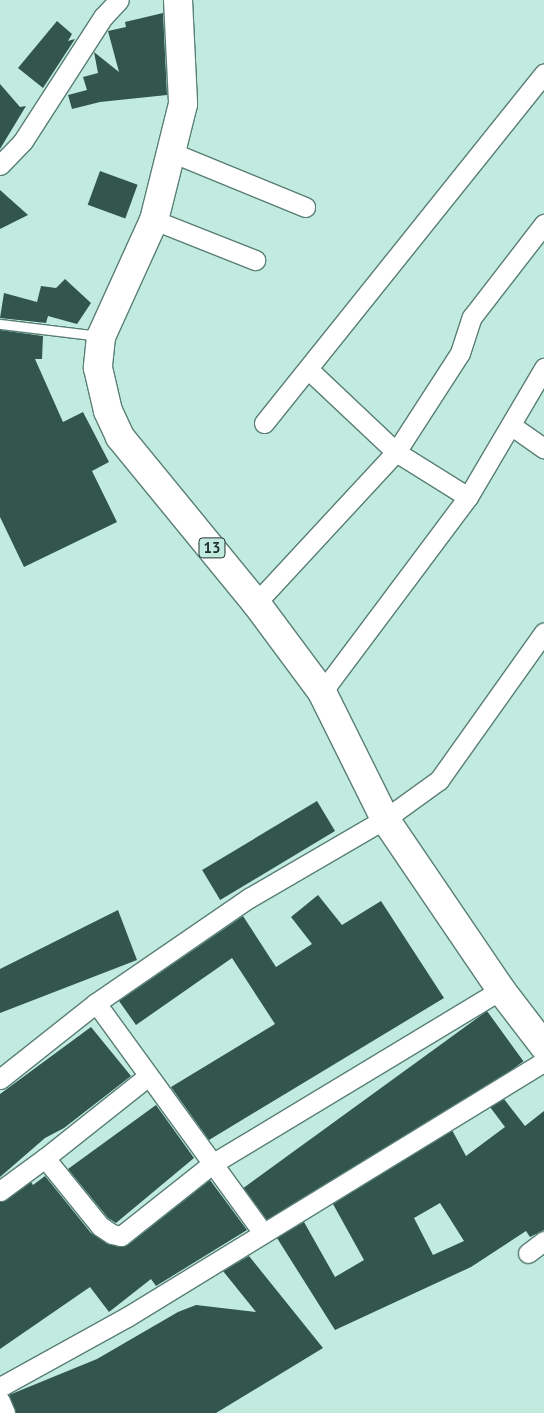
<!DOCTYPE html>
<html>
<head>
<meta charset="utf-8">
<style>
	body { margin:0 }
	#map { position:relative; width:544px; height:1413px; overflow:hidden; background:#c2ebe0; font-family:"PT Sans",sans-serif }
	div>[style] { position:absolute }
	.building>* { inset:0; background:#32554d; transform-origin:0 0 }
	.roads { filter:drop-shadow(1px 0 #597f75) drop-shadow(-1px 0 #597f75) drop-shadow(0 1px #597f75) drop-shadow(0 -1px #597f75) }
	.lane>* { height:9px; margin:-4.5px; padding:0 4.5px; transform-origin:4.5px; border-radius:4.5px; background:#fff }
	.street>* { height:19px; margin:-9.5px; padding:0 9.5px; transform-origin:9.5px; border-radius:9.5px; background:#fff }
	.primary>* { height:28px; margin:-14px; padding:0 14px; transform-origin:14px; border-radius:14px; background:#fff }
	span { translate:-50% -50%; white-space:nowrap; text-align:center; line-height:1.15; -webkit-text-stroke:5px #c2ebe0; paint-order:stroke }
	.shield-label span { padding:1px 4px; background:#c2ebe0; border:1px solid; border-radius:4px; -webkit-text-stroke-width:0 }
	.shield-label { font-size:15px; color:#20302c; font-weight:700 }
</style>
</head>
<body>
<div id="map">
	<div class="building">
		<i style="clip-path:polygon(163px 13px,167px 95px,100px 102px,72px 109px,68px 95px,87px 90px,83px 77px,98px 73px,94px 52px,119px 72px,108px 31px,126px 27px,125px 22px)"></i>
		<i style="clip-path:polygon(57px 21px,72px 34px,68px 41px,75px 39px,43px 88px,18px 68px)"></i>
		<i style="clip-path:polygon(0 84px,20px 107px,26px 106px,0 149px)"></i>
		<i style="left:100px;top:171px;width:40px;height:36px;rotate:20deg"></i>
		<i style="clip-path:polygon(0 190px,28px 215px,0 229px)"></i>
		<i style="clip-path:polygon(65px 279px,91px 303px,77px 324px,48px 316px,46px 323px,0 318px,4px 293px,37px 302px,41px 286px,56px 288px)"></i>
		<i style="clip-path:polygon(0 330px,43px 336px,42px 359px,35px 359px,63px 422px,83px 412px,109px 462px,92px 471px,117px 522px,24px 567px,0 517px)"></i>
		<i style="left:317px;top:801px;width:35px;height:134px;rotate:59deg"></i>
		<i style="clip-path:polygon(318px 895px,342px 925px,381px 901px,444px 998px,209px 1140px,171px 1087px,275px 1024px,232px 958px,136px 1025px,119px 1001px,243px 916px,276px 967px,312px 944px,291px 917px)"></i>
		<i style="clip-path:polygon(118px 910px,137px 960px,0 1013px,0 969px)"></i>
		<i style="left:487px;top:1011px;width:62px;height:301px;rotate:54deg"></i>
		<i style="clip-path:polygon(91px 1027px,131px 1076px,64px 1128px,45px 1138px,0 1177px,0 1094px)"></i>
		<i style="clip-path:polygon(evenodd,504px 1099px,525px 1126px,544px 1111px,544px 1230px,530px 1237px,526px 1231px,471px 1267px,335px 1330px,277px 1238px,304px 1222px,335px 1277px,364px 1260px,333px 1204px,452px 1130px,466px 1156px,505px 1127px,490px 1107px,504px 1099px,440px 1203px,464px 1241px,433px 1255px,414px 1218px,440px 1203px)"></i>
		<i style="clip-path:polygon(156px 1105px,194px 1158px,116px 1223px,108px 1218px,68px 1169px)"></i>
		<i style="clip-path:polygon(45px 1176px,91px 1233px,110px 1245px,128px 1245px,210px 1180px,247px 1230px,156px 1286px,151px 1279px,109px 1312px,90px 1287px,0 1349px,0 1202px,31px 1182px,33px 1185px)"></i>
		<i style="clip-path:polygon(249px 1256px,323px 1348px,216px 1413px,16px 1413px,9px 1395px,97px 1359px,178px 1312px,196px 1305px,256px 1312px,223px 1271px)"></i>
	</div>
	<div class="roads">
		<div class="lane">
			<i style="left:0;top:324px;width:100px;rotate:6.9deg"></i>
		</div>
		<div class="street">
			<i style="left:171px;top:152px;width:145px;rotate:22.3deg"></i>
			<i style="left:0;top:165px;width:33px;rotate:-46deg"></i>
			<i style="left:23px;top:141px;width:148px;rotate:-57.2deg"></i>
			<i style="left:103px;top:17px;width:23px;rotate:-47deg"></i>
			<i style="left:154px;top:220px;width:109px;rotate:21.6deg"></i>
			<i style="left:309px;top:370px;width:120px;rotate:43.3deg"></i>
			<i style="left:396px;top:452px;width:85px;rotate:32deg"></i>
			<i style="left:264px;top:423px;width:448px;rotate:-51.3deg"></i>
			<i style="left:512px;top:426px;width:39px;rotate:35deg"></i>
			<i style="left:256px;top:603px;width:206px;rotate:-47.2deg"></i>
			<i style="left:396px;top:452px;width:118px;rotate:-57.1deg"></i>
			<i style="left:460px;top:353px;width:38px;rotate:-72deg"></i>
			<i style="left:472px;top:317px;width:118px;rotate:-52.3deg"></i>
			<i style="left:322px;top:692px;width:244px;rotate:-53.2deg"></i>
			<i style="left:468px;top:497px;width:150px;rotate:-59.5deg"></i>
			<i style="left:96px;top:1003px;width:284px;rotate:54deg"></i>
			<i style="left:147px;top:1077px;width:130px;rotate:141.5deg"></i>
			<i style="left:45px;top:1158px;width:87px;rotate:51deg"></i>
			<i style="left:100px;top:1226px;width:14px;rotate:34deg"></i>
			<i style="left:112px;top:1234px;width:9px;rotate:13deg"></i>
			<i style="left:121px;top:1236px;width:116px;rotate:-38.4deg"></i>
			<i style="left:212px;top:1164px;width:337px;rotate:-31.1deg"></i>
			<i style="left:0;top:1079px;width:122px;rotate:-38.4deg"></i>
			<i style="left:96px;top:1003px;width:186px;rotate:-34.5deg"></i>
			<i style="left:249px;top:898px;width:157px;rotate:-30.2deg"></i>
			<i style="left:385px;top:819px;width:67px;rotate:-35.8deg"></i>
			<i style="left:439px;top:780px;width:181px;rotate:-54.6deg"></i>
			<i style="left:0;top:1191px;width:56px;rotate:-36.3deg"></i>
			<i style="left:528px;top:1253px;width:20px;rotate:-37deg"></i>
			<i style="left:0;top:1387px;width:145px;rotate:-28.9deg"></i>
			<i style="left:127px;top:1317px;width:489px;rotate:-31.5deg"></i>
			<i style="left:0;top:1401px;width:13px;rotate:67deg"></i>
		</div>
		<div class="primary">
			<i style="left:178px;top:0;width:104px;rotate:87.2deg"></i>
			<i style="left:183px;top:104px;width:120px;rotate:104deg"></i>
			<i style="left:154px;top:220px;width:128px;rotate:114.4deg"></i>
			<i style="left:101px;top:337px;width:31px;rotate:96deg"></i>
			<i style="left:98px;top:368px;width:44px;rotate:76.9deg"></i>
			<i style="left:108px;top:411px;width:29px;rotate:65deg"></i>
			<i style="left:120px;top:437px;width:215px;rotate:50.7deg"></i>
			<i style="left:256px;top:603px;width:111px;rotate:53.4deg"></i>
			<i style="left:322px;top:692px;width:142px;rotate:63.6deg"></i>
			<i style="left:385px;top:819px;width:207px;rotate:55.8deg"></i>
			<i style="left:501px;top:990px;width:71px;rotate:52.5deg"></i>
		</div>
	</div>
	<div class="shield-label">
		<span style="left:212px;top:548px">13</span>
	</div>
</div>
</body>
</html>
